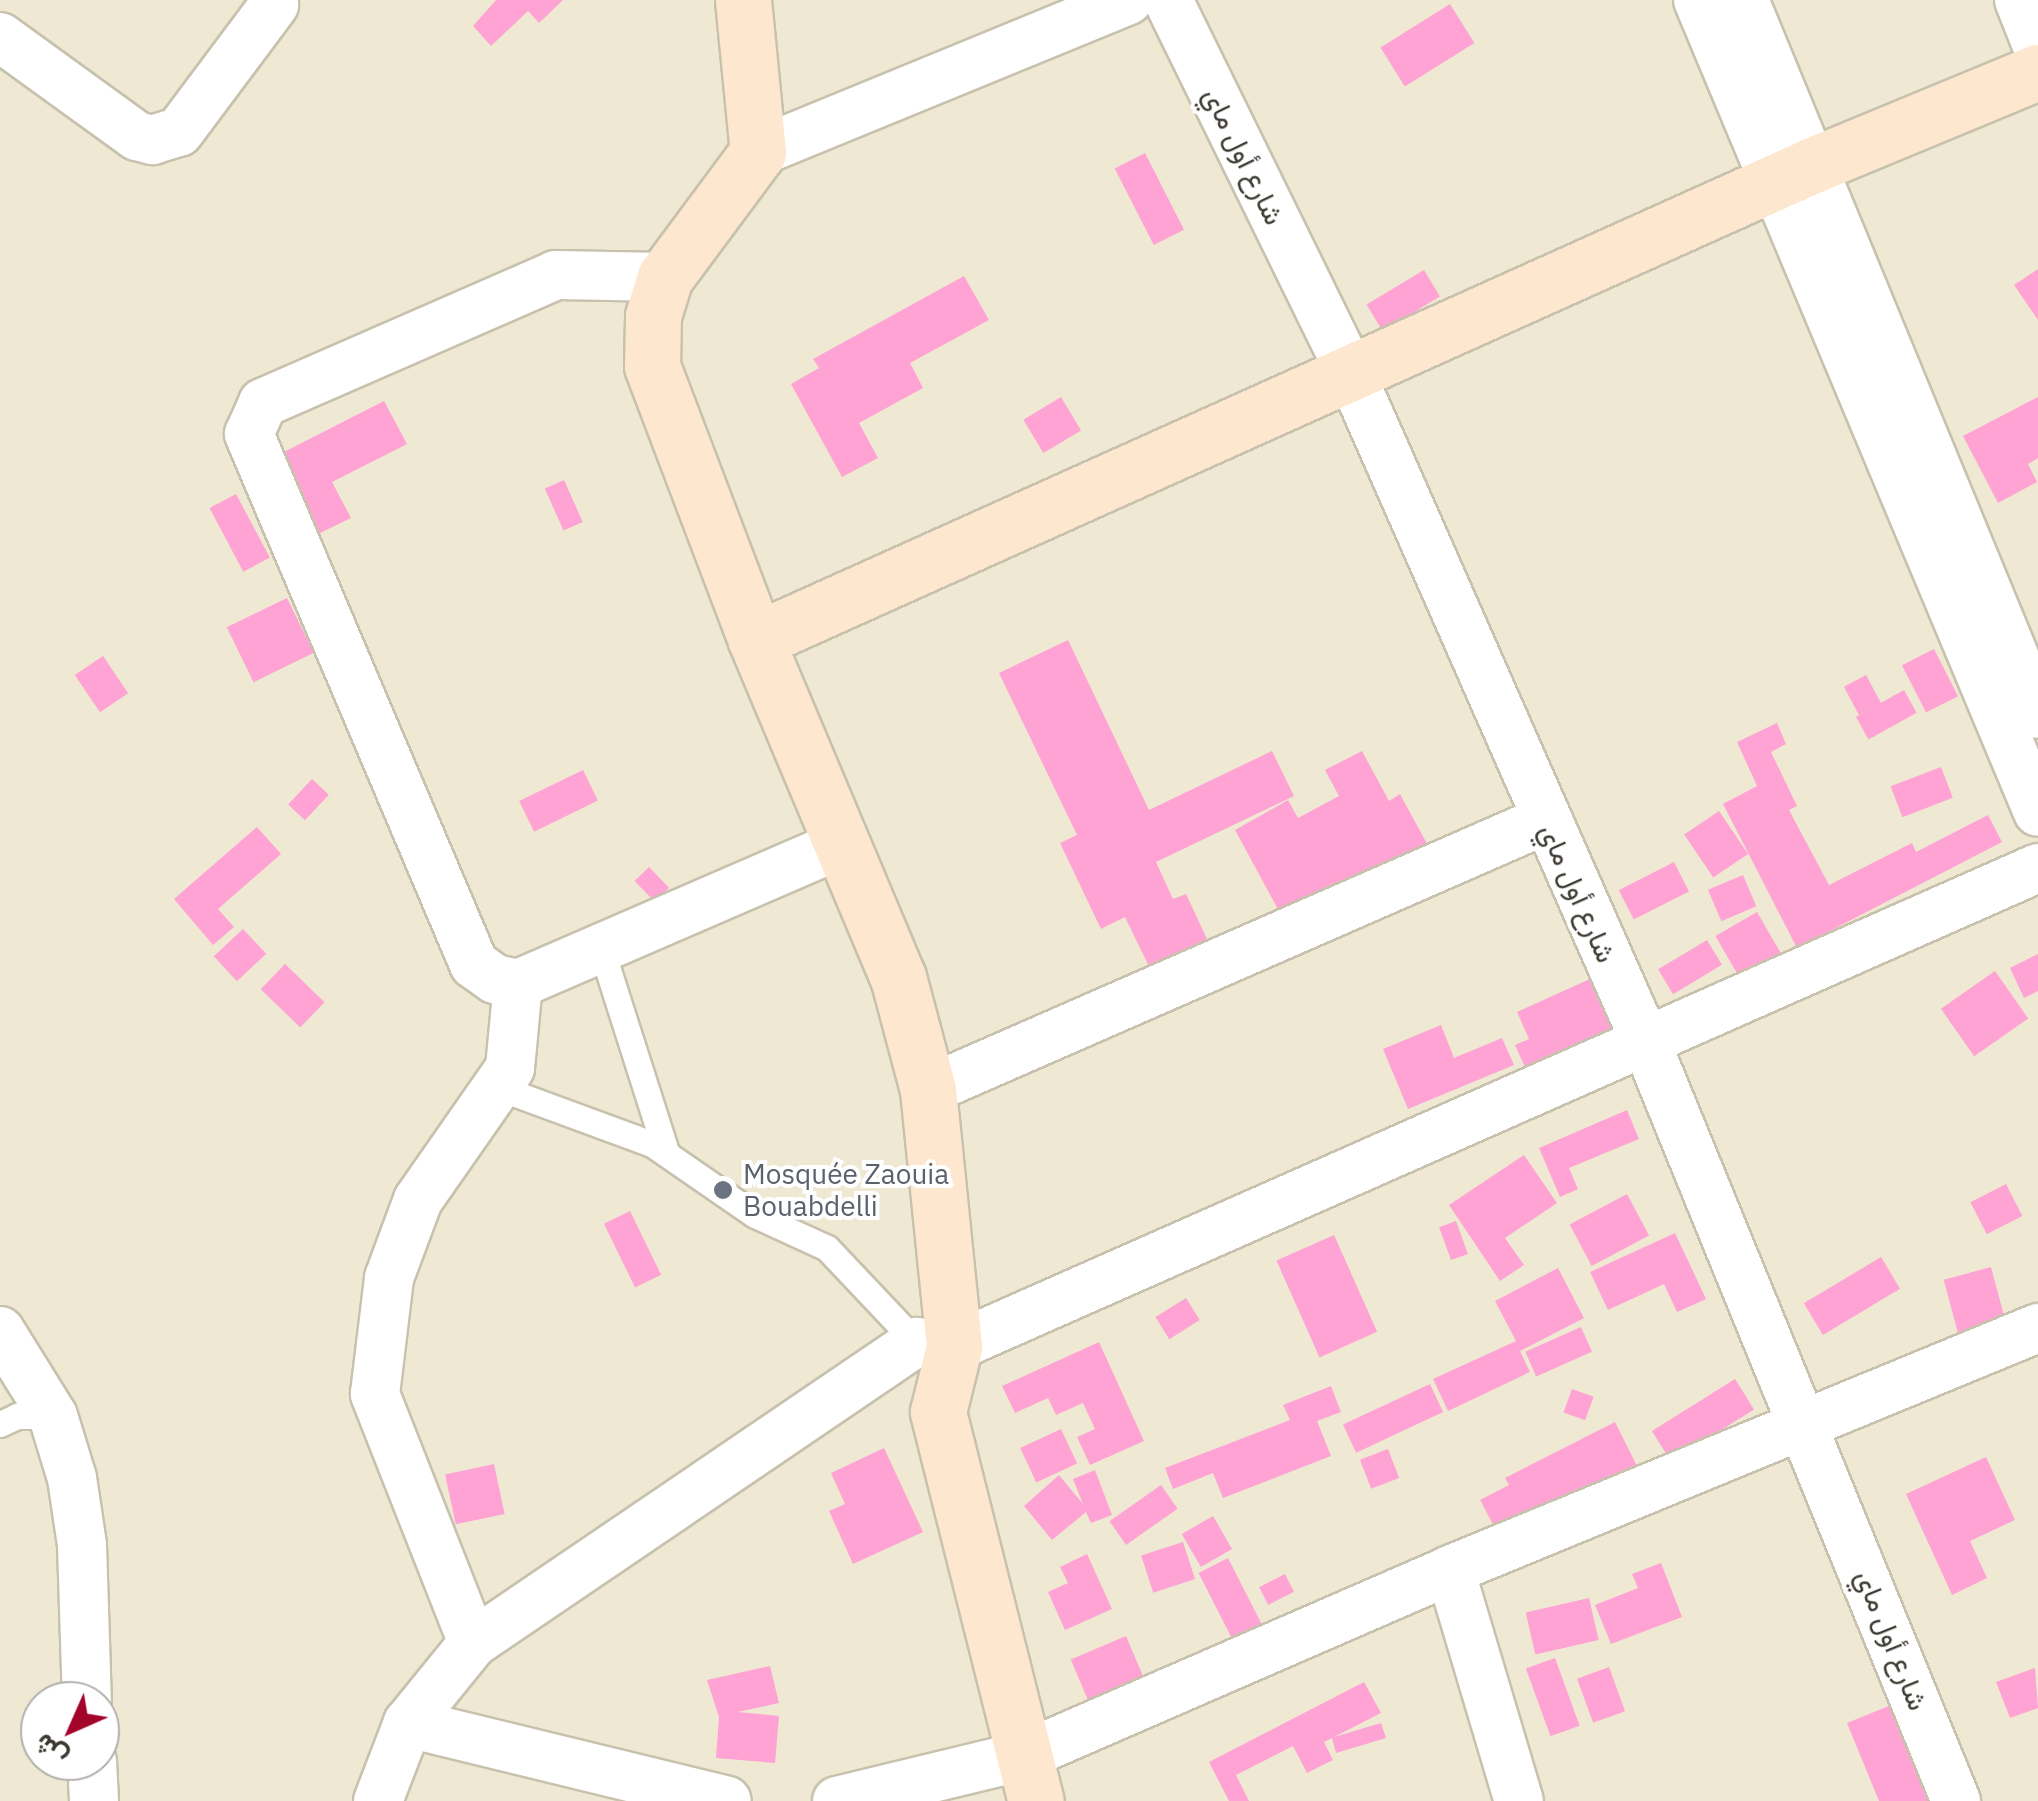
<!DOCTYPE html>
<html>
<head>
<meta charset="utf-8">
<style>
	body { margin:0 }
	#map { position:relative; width:2038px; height:1801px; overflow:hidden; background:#efe9d4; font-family:"IBM Plex Sans",Vazirmatn,sans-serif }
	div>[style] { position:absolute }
	.building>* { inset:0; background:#fea3d3; transform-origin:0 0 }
	.roads { filter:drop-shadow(2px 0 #c7c1ad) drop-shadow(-2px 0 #c7c1ad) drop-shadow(0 2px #c7c1ad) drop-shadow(0 -2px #c7c1ad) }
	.lane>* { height:25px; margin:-12.5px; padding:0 12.5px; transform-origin:12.5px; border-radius:12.5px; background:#fff }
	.street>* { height:48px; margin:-24px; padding:0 24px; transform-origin:24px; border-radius:24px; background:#fff }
	.secondary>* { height:55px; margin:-27.5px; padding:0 27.5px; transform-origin:27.5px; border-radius:27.5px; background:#fde7ce }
	.dots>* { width:28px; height:28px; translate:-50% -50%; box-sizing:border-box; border:5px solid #fff; border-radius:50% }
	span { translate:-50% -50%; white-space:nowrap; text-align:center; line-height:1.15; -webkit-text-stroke:8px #fff; paint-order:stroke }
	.street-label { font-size:28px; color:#3b3830 }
	.worship-label { font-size:28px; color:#5b616d }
	.left { translate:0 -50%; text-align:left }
	.north { position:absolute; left:20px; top:1681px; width:100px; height:100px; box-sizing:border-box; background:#fff; border:2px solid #b1afac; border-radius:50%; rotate:225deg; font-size:28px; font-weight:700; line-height:40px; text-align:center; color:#3b3830 }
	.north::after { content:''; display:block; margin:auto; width:35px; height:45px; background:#a2042a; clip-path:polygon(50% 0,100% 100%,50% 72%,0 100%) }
</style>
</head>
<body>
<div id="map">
	<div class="building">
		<i style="clip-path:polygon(496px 0,563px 0,539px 23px,528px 11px,491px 46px,473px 26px)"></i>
		<i style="left:1450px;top:4px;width:46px;height:82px;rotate:58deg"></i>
		<i style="left:1145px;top:153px;width:86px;height:34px;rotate:63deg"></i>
		<i style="clip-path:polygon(2038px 269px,2038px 320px,2014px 285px)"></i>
		<i style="left:1424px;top:270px;width:31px;height:67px;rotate:59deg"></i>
		<i style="clip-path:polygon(964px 276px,989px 320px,910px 363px,923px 388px,859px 423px,878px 458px,842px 477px,791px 384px,819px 368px,813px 359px)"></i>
		<i style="left:1061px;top:397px;width:39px;height:44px;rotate:59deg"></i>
		<i style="clip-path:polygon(2038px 397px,2038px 458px,2028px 464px,2037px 482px,1998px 503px,1963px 436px)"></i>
		<i style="clip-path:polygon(384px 401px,407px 444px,332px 482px,351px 518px,318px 534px,278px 455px)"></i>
		<i style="left:564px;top:480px;width:46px;height:21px;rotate:66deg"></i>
		<i style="left:236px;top:494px;width:72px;height:30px;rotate:62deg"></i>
		<i style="left:287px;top:598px;width:61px;height:67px;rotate:64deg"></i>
		<i style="clip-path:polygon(1068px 640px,1149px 810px,1272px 751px,1294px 796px,1156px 862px,1173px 899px,1186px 894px,1214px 954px,1156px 981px,1125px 917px,1101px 929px,1060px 843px,1077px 835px,999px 673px)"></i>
		<i style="left:1934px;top:649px;width:53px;height:36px;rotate:63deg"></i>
		<i style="left:103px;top:656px;width:45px;height:34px;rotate:56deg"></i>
		<i style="left:1866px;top:675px;width:32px;height:25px;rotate:62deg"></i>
		<i style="left:1904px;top:690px;width:26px;height:55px;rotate:61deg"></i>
		<i style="clip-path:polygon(1777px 723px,1786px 744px,1771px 752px,1797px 806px,1789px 810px,1829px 885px,1912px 843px,1916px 852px,1988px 815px,2002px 842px,1797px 948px,1723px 804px,1757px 786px,1737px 742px)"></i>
		<i style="clip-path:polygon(1362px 751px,1389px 801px,1400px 794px,1431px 851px,1286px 924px,1235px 830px,1288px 800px,1298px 818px,1339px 796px,1325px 770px)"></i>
		<i style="left:1941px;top:767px;width:33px;height:54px;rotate:69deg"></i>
		<i style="left:583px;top:770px;width:34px;height:71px;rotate:64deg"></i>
		<i style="left:312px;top:779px;width:23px;height:35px;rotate:43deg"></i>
		<i style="left:1719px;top:811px;width:52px;height:42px;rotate:56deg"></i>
		<i style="clip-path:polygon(257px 827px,281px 854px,218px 909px,234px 927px,213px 945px,174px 899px)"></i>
		<i style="left:1674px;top:862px;width:33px;height:62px;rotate:63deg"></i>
		<i style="left:649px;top:867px;width:29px;height:20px;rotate:46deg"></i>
		<i style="left:1743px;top:875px;width:34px;height:38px;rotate:67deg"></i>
		<i style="left:1757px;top:912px;width:56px;height:48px;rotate:60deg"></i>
		<i style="left:243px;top:929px;width:34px;height:40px;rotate:47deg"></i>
		<i style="left:1707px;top:940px;width:29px;height:57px;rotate:59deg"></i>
		<i style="clip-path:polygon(2038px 954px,2038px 991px,2024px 998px,2010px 968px)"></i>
		<i style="left:285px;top:964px;width:55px;height:35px;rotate:44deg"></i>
		<i style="left:1995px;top:971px;width:58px;height:66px;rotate:55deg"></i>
		<i style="clip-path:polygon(1590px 979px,1614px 1034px,1528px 1074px,1515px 1045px,1529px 1039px,1517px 1012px)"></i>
		<i style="clip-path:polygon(1441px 1025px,1454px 1058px,1502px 1038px,1514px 1065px,1408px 1109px,1383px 1049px)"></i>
		<i style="clip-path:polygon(1627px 1110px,1639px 1139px,1569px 1168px,1578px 1189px,1560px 1197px,1539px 1148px)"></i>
		<i style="clip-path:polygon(1524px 1155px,1557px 1203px,1505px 1238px,1524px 1265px,1500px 1281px,1449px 1205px)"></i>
		<i style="left:2006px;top:1184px;width:36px;height:40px;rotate:63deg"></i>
		<i style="left:1627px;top:1194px;width:47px;height:65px;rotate:62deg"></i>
		<i style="left:630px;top:1211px;width:71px;height:29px;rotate:64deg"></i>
		<i style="left:1456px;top:1221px;width:35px;height:18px;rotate:70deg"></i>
		<i style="clip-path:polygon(1675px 1233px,1706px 1299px,1677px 1312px,1664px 1284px,1608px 1310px,1590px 1272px)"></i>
		<i style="left:1334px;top:1235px;width:106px;height:63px;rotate:66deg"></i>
		<i style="left:1881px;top:1257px;width:37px;height:90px;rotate:59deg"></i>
		<i style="left:1991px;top:1267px;width:55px;height:49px;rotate:75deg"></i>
		<i style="clip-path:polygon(1558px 1268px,1584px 1318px,1520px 1351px,1530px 1372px,1448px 1411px,1433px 1379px,1516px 1341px,1495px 1301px)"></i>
		<i style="left:1186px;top:1298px;width:26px;height:36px;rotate:58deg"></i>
		<i style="left:1581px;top:1327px;width:27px;height:61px;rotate:66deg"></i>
		<i style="clip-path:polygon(1099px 1342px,1144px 1441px,1090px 1465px,1077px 1437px,1095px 1429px,1083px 1403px,1056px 1415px,1048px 1398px,1015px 1413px,1002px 1386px)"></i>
		<i style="left:1735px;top:1379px;width:36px;height:98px;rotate:58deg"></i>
		<i style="left:1430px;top:1384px;width:31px;height:96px;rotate:65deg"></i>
		<i style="clip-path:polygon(1331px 1386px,1341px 1412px,1317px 1421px,1331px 1456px,1223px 1498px,1213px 1473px,1173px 1489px,1165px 1468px,1290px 1420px,1283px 1405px)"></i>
		<i style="left:1572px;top:1389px;width:23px;height:25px;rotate:20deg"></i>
		<i style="clip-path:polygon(1615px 1422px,1637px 1466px,1532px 1520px,1504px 1545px,1480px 1500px,1509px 1485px,1505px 1478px)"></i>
		<i style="left:1061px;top:1429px;width:38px;height:45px;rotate:65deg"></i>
		<i style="clip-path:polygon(884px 1448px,923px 1532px,853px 1564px,829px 1511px,845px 1504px,831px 1473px)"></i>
		<i style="left:1388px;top:1449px;width:31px;height:30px;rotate:69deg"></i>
		<i style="clip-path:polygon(1986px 1457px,2015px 1520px,1970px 1541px,1987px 1578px,1952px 1595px,1906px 1494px)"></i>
		<i style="left:494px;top:1464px;width:51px;height:50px;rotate:78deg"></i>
		<i style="clip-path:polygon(1095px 1470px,1112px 1515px,1091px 1523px,1086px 1512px,1052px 1540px,1024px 1506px,1059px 1475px,1083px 1504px,1073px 1479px)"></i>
		<i style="left:1161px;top:1485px;width:29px;height:63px;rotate:55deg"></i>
		<i style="left:1213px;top:1516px;width:38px;height:36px;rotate:60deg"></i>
		<i style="left:1183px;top:1542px;width:39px;height:44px;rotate:72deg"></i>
		<i style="clip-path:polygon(1087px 1554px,1112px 1609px,1065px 1630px,1048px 1592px,1068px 1583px,1060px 1567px)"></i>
		<i style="left:1228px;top:1558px;width:74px;height:33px;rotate:63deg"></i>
		<i style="clip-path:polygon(1661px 1563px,1682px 1617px,1611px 1644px,1595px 1605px,1638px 1588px,1632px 1574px)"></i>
		<i style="left:1285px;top:1574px;width:20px;height:29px;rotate:63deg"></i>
		<i style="left:1589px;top:1598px;width:43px;height:65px;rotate:77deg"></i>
		<i style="left:1126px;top:1636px;width:50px;height:60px;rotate:67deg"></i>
		<i style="left:1555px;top:1658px;width:72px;height:31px;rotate:70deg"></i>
		<i style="clip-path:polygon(770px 1666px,779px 1703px,738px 1712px,779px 1716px,775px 1763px,716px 1758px,719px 1717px,707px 1680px)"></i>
		<i style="left:1609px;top:1667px;width:47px;height:34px;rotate:70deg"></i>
		<i style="clip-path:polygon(2035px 1668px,2038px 1708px,2010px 1718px,1996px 1682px)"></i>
		<i style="clip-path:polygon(1364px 1682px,1381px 1713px,1334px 1737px,1381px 1723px,1386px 1738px,1336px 1753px,1332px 1738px,1324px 1742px,1333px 1760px,1307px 1773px,1293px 1746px,1236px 1775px,1249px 1801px,1229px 1801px,1209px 1762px)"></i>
		<i style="clip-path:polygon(1901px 1701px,1942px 1801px,1879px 1801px,1847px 1723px)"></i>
	</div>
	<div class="roads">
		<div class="lane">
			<i style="left:601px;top:948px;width:214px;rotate:72.3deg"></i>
			<i style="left:497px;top:1087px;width:165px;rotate:20.2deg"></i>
			<i style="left:652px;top:1144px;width:125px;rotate:34.6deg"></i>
			<i style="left:755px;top:1215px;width:79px;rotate:24.6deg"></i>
			<i style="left:827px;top:1248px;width:129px;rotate:46.6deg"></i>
			<i style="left:0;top:1424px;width:19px;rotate:-25deg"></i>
			<i style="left:17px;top:1416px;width:36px"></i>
		</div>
		<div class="street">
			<i style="left:1168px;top:0;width:416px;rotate:63.9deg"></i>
			<i style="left:1351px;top:374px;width:733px;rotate:66.2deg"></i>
			<i style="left:1647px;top:1045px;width:817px;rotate:67.77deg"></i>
			<i style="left:1698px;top:0;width:880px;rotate:67.28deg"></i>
			<i style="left:1744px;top:0;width:772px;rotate:67.62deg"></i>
			<i style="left:2019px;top:0;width:52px;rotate:68.4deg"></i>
			<i style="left:0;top:37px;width:169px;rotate:35.9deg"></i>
			<i style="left:137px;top:136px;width:16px;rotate:15deg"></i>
			<i style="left:152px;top:140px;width:28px;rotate:-17deg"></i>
			<i style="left:179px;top:132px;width:159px;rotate:-53.2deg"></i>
			<i style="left:758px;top:152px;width:400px;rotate:-22.3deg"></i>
			<i style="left:665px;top:277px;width:109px;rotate:-178.9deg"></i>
			<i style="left:556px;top:275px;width:320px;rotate:156.4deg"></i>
			<i style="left:263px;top:403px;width:34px;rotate:114deg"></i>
			<i style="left:249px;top:434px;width:576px;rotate:67deg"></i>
			<i style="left:474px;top:964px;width:26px;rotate:36deg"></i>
			<i style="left:495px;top:979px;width:24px;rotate:12deg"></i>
			<i style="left:518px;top:984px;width:353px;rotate:-23.4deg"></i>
			<i style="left:928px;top:1090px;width:673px;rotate:-23.63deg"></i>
			<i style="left:0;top:1331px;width:100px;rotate:58.1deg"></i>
			<i style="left:53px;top:1416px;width:65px;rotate:73deg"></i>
			<i style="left:72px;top:1478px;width:68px;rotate:81.5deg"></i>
			<i style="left:82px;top:1545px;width:156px;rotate:88.2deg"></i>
			<i style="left:1450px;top:1570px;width:241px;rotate:73.4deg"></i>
			<i style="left:473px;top:1643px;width:268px;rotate:-111.5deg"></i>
			<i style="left:375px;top:1394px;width:117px;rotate:-83.1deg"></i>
			<i style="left:389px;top:1278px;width:83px;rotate:-69.6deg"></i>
			<i style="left:418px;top:1200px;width:161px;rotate:-55.1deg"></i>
			<i style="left:510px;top:1068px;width:84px;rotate:-84.6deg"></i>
			<i style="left:408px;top:1723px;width:328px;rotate:13.7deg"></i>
			<i style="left:92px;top:1761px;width:40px;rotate:87.1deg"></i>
			<i style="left:378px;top:1801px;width:84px;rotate:-69deg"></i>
			<i style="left:408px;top:1723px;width:103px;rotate:-50.9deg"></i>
			<i style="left:473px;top:1643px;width:536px;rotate:-34.19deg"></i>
			<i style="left:916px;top:1342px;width:38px;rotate:7deg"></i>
			<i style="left:954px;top:1347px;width:1185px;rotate:-23.84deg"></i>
			<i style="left:837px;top:1801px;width:191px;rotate:-13.6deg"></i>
			<i style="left:1023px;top:1756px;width:466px;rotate:-23.5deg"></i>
			<i style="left:1450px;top:1570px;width:636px;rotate:-22.37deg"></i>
		</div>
		<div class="secondary">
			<i style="left:743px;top:0;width:153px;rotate:84.4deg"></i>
			<i style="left:758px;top:152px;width:156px;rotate:126.6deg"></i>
			<i style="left:665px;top:277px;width:41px;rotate:107.1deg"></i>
			<i style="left:653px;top:316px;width:50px;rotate:91.1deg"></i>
			<i style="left:652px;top:366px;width:293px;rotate:69.2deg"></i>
			<i style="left:756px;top:640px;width:366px;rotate:67.2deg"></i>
			<i style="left:898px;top:977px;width:117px;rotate:75.1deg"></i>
			<i style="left:928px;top:1090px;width:258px;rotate:84.2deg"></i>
			<i style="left:954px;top:1347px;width:67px;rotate:103.8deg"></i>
			<i style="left:938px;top:1412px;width:401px;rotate:75.9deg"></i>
			<i style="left:756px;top:640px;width:1159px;rotate:-24.2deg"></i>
			<i style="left:1813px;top:165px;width:243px;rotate:-22.5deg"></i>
		</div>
	</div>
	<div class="dots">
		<i style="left:723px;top:1190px;background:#6b7280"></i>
	</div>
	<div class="street-label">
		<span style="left:1244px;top:156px;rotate:64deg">شارع أول ماي</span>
		<span style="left:1578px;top:893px;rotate:66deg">شارع أول ماي</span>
		<span style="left:1892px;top:1640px;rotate:68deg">شارع أول ماي</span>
	</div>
	<div class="worship-label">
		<span class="left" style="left:743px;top:1190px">Mosquée Zaouia<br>Bouabdelli</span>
	</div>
	<div class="north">ش</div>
</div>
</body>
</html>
